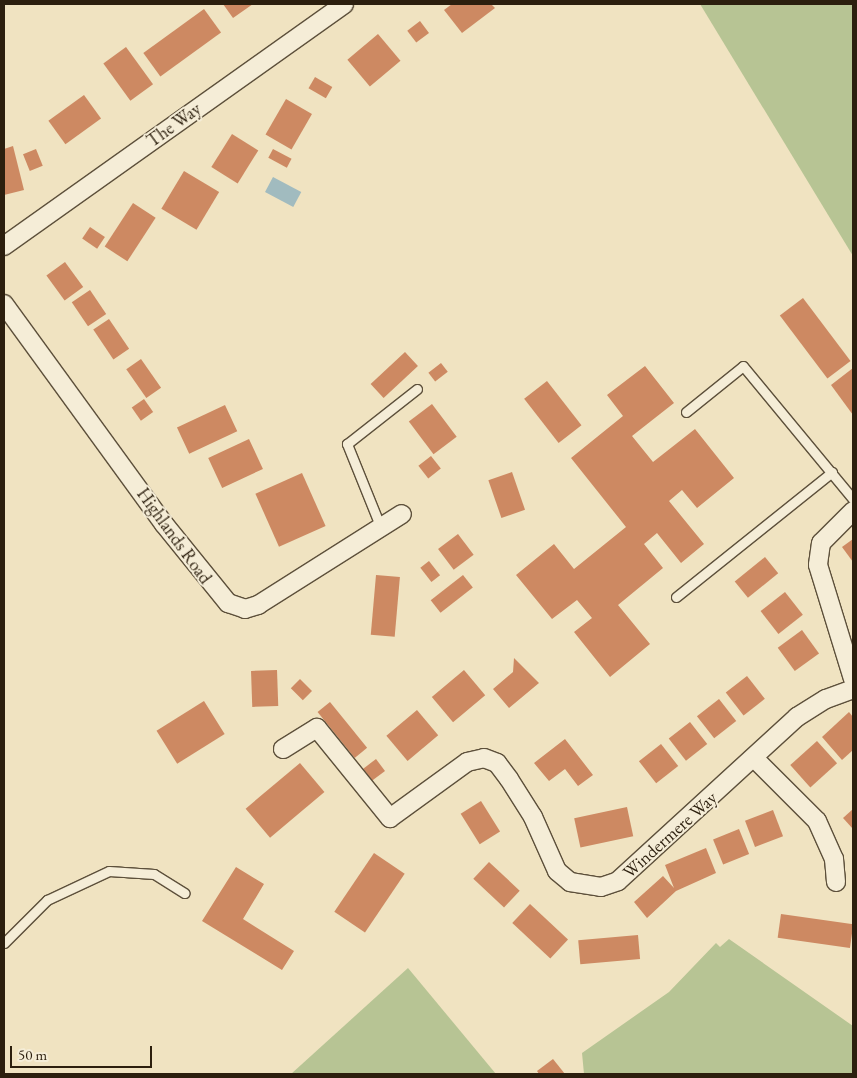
<!DOCTYPE html>
<html>
<head>
<meta charset="utf-8">
<style>
	body { margin:0 }
	#map { position:relative; width:857px; height:1078px; overflow:hidden; background:#f0e3c1; font-family:"EB Garamond",serif }
	div>[style] { position:absolute }
	.green>* { inset:0; background:#b7c494 }
	.water>* { inset:0; background:#a1bbbf; transform-origin:0 0 }
	.building>* { inset:0; background:#cd8962; transform-origin:0 0 }
	.roads { filter:drop-shadow(1px 0 #5d503b) drop-shadow(-1px 0 #5d503b) drop-shadow(0 1px #5d503b) drop-shadow(0 -1px #5d503b) }
	.lane>* { height:9px; margin:-4.5px; padding:0 4.5px; transform-origin:4.5px; border-radius:4.5px; background:#f5edd7 }
	.street>* { height:18px; margin:-9px; padding:0 9px; transform-origin:9px; border-radius:9px; background:#f5edd7 }
	span { translate:-50% -50%; white-space:nowrap; text-align:center; line-height:1.15; -webkit-text-stroke:4px #f5edd7; paint-order:stroke }
	.street-label { font-size:18px; color:#2c1f0e }
	.frame { position:absolute; inset:0; border:5px solid #2c1f0e; pointer-events:none }
	.scale { position:absolute; left:10px; top:1046px; width:142px; height:22px; box-sizing:border-box; border:2px solid #2c1f0e; border-top:0; padding-left:6px; font-size:15px; line-height:18px; white-space:nowrap; color:#2c1f0e; -webkit-text-stroke:4px #f5edd7; paint-order:stroke }
</style>
</head>
<body>
<div id="map">
	<div class="green">
		<i style="clip-path:polygon(700px 4px,853px 4px,853px 256px)"></i>
		<i style="clip-path:polygon(729px 939px,853px 1026px,853px 1074px,584px 1074px,582px 1053px,669px 992px,716px 943px,720px 947px)"></i>
		<i style="clip-path:polygon(408px 968px,496px 1074px,291px 1074px)"></i>
	</div>
	<div class="water">
		<i style="left:273px;top:177px;width:32px;height:17px;rotate:28deg"></i>
	</div>
	<div class="building">
		<i style="clip-path:polygon(223px 4px,253px 4px,233px 18px)"></i>
		<i style="clip-path:polygon(452px 4px,491px 4px,495px 8px,462px 33px,444px 10px)"></i>
		<i style="left:204px;top:9px;width:29px;height:75px;rotate:54deg"></i>
		<i style="left:420px;top:21px;width:15px;height:16px;rotate:53deg"></i>
		<i style="left:378px;top:34px;width:35px;height:40px;rotate:50deg"></i>
		<i style="left:126px;top:47px;width:46px;height:28px;rotate:54deg"></i>
		<i style="left:315px;top:77px;width:20px;height:13px;rotate:30deg"></i>
		<i style="left:84px;top:95px;width:29px;height:44px;rotate:54deg"></i>
		<i style="left:286px;top:99px;width:30px;height:41px;rotate:30deg"></i>
		<i style="left:232px;top:134px;width:31px;height:39px;rotate:32deg"></i>
		<i style="clip-path:polygon(13px 146px,24px 190px,4px 195px,4px 149px)"></i>
		<i style="left:36px;top:149px;width:18px;height:14px;rotate:68deg"></i>
		<i style="left:273px;top:149px;width:21px;height:10px;rotate:28deg"></i>
		<i style="left:184px;top:171px;width:41px;height:44px;rotate:31deg"></i>
		<i style="left:133px;top:203px;width:27px;height:52px;rotate:33deg"></i>
		<i style="left:90px;top:227px;width:18px;height:14px;rotate:34deg"></i>
		<i style="left:65px;top:262px;width:31px;height:23px;rotate:54deg"></i>
		<i style="left:90px;top:290px;width:29px;height:22px;rotate:56deg"></i>
		<i style="left:803px;top:298px;width:79px;height:29px;rotate:53deg"></i>
		<i style="left:109px;top:319px;width:36px;height:19px;rotate:56deg"></i>
		<i style="left:405px;top:352px;width:19px;height:47px;rotate:47deg"></i>
		<i style="left:141px;top:359px;width:35px;height:18px;rotate:55deg"></i>
		<i style="left:441px;top:363px;width:11px;height:16px;rotate:52deg"></i>
		<i style="clip-path:polygon(645px 366px,674px 403px,632px 436px,653px 462px,695px 429px,734px 478px,697px 508px,682px 490px,669px 501px,704px 544px,681px 563px,657px 533px,644px 544px,663px 568px,618px 605px,650px 644px,610px 677px,574px 632px,592px 618px,577px 600px,552px 619px,516px 575px,554px 544px,574px 569px,626px 527px,571px 458px,623px 416px,607px 395px)"></i>
		<i style="clip-path:polygon(853px 368px,853px 415px,831px 385px)"></i>
		<i style="left:547px;top:381px;width:56px;height:29px;rotate:52deg"></i>
		<i style="left:144px;top:399px;width:16px;height:15px;rotate:55deg"></i>
		<i style="left:432px;top:404px;width:41px;height:29px;rotate:53deg"></i>
		<i style="left:225px;top:405px;width:29px;height:53px;rotate:65deg"></i>
		<i style="left:249px;top:439px;width:33px;height:45px;rotate:65deg"></i>
		<i style="left:431px;top:456px;width:16px;height:16px;rotate:52deg"></i>
		<i style="left:512px;top:472px;width:40px;height:25px;rotate:71deg"></i>
		<i style="left:302px;top:473px;width:58px;height:51px;rotate:66deg"></i>
		<i style="left:458px;top:534px;width:26px;height:25px;rotate:53deg"></i>
		<i style="clip-path:polygon(853px 539px,853px 562px,842px 547px)"></i>
		<i style="left:765px;top:557px;width:21px;height:39px;rotate:51deg"></i>
		<i style="left:429px;top:561px;width:18px;height:11px;rotate:52deg"></i>
		<i style="left:376px;top:575px;width:24px;height:60px;rotate:5deg"></i>
		<i style="left:463px;top:575px;width:16px;height:41px;rotate:52deg"></i>
		<i style="left:785px;top:592px;width:29px;height:31px;rotate:52deg"></i>
		<i style="left:802px;top:630px;width:29px;height:30px;rotate:54deg"></i>
		<i style="clip-path:polygon(514px 658px,539px 683px,509px 708px,493px 689px,513px 672px)"></i>
		<i style="left:277px;top:670px;width:36px;height:26px;rotate:88deg"></i>
		<i style="left:464px;top:670px;width:33px;height:42px;rotate:50deg"></i>
		<i style="left:747px;top:676px;width:29px;height:27px;rotate:52deg"></i>
		<i style="left:300px;top:679px;width:17px;height:13px;rotate:45deg"></i>
		<i style="left:719px;top:699px;width:28px;height:28px;rotate:52deg"></i>
		<i style="left:204px;top:701px;width:39px;height:56px;rotate:58deg"></i>
		<i style="left:330px;top:702px;width:59px;height:16px;rotate:51deg"></i>
		<i style="left:417px;top:710px;width:33px;height:40px;rotate:50deg"></i>
		<i style="clip-path:polygon(849px 712px,853px 717px,853px 750px,842px 760px,822px 737px)"></i>
		<i style="left:690px;top:722px;width:28px;height:27px;rotate:52deg"></i>
		<i style="clip-path:polygon(565px 739px,593px 775px,578px 786px,565px 769px,549px 781px,534px 763px)"></i>
		<i style="left:817px;top:741px;width:30px;height:36px;rotate:48deg"></i>
		<i style="left:661px;top:744px;width:28px;height:28px;rotate:52deg"></i>
		<i style="left:376px;top:759px;width:15px;height:16px;rotate:53deg"></i>
		<i style="left:300px;top:763px;width:38px;height:71px;rotate:50deg"></i>
		<i style="left:481px;top:801px;width:36px;height:24px;rotate:58deg"></i>
		<i style="left:627px;top:807px;width:30px;height:54px;rotate:78deg"></i>
		<i style="clip-path:polygon(853px 809px,853px 829px,843px 818px)"></i>
		<i style="left:773px;top:810px;width:28px;height:30px;rotate:69deg"></i>
		<i style="left:739px;top:829px;width:27px;height:28px;rotate:68deg"></i>
		<i style="clip-path:polygon(706px 848px,716px 873px,676px 891px,647px 918px,634px 902px,663px 876px,674px 888px,665px 865px)"></i>
		<i style="left:374px;top:853px;width:37px;height:71px;rotate:34deg"></i>
		<i style="left:489px;top:862px;width:42px;height:23px;rotate:43deg"></i>
		<i style="clip-path:polygon(236px 867px,264px 884px,243px 919px,294px 951px,282px 970px,202px 921px)"></i>
		<i style="left:530px;top:904px;width:52px;height:26px;rotate:43deg"></i>
		<i style="left:781px;top:914px;width:73px;height:24px;rotate:8deg"></i>
		<i style="left:638px;top:935px;width:24px;height:60px;rotate:85deg"></i>
		<i style="clip-path:polygon(553px 1059px,565px 1074px,539px 1074px,537px 1071px)"></i>
	</div>
	<div class="roads">
		<div class="lane">
			<i style="left:686px;top:412px;width:73px;rotate:-38.9deg"></i>
			<i style="left:743px;top:366px;width:173px;rotate:50.4deg"></i>
			<i style="left:381px;top:528px;width:91px;rotate:-112deg"></i>
			<i style="left:347px;top:444px;width:89px;rotate:-38.2deg"></i>
			<i style="left:676px;top:597px;width:200px;rotate:-38.7deg"></i>
			<i style="left:4px;top:943px;width:61px;rotate:-45deg"></i>
			<i style="left:47px;top:900px;width:68px;rotate:-25.1deg"></i>
			<i style="left:109px;top:871px;width:45px;rotate:3.8deg"></i>
			<i style="left:154px;top:874px;width:36px;rotate:32deg"></i>
		</div>
		<div class="street">
			<i style="left:4px;top:246px;width:417px;rotate:-35.4deg"></i>
			<i style="left:4px;top:304px;width:272px;rotate:54deg"></i>
			<i style="left:164px;top:524px;width:102px;rotate:51deg"></i>
			<i style="left:228px;top:603px;width:18px;rotate:19deg"></i>
			<i style="left:245px;top:609px;width:14px;rotate:-17deg"></i>
			<i style="left:258px;top:605px;width:170px;rotate:-32.3deg"></i>
			<i style="left:853px;top:511px;width:45px;rotate:135deg"></i>
			<i style="left:821px;top:543px;width:22px;rotate:98deg"></i>
			<i style="left:818px;top:565px;width:119px;rotate:72.9deg"></i>
			<i style="left:283px;top:749px;width:40px;rotate:-32deg"></i>
			<i style="left:317px;top:728px;width:116px;rotate:51deg"></i>
			<i style="left:390px;top:818px;width:95px;rotate:-36deg"></i>
			<i style="left:467px;top:762px;width:17px;rotate:-13deg"></i>
			<i style="left:484px;top:758px;width:14px;rotate:21deg"></i>
			<i style="left:497px;top:763px;width:20px;rotate:53deg"></i>
			<i style="left:509px;top:779px;width:45px;rotate:57.7deg"></i>
			<i style="left:533px;top:817px;width:59px;rotate:66deg"></i>
			<i style="left:557px;top:871px;width:17px;rotate:40deg"></i>
			<i style="left:570px;top:882px;width:31px;rotate:9deg"></i>
			<i style="left:601px;top:887px;width:18px;rotate:-19deg"></i>
			<i style="left:618px;top:881px;width:243px;rotate:-42.5deg"></i>
			<i style="left:797px;top:717px;width:34px;rotate:-32deg"></i>
			<i style="left:826px;top:699px;width:29px;rotate:-20deg"></i>
			<i style="left:754px;top:758px;width:89px;rotate:45deg"></i>
			<i style="left:817px;top:821px;width:42px;rotate:65.9deg"></i>
			<i style="left:834px;top:859px;width:23px;rotate:85deg"></i>
		</div>
	</div>
	<div class="street-label">
		<span style="left:174px;top:125px;rotate:-36deg">The Way</span>
		<span style="left:174px;top:536px;rotate:54deg">Highlands Road</span>
		<span style="left:670px;top:835px;rotate:-42deg">Windermere Way</span>
	</div>
	<div class="frame"></div>
	<div class="scale">50 m</div>
</div>
</body>
</html>
